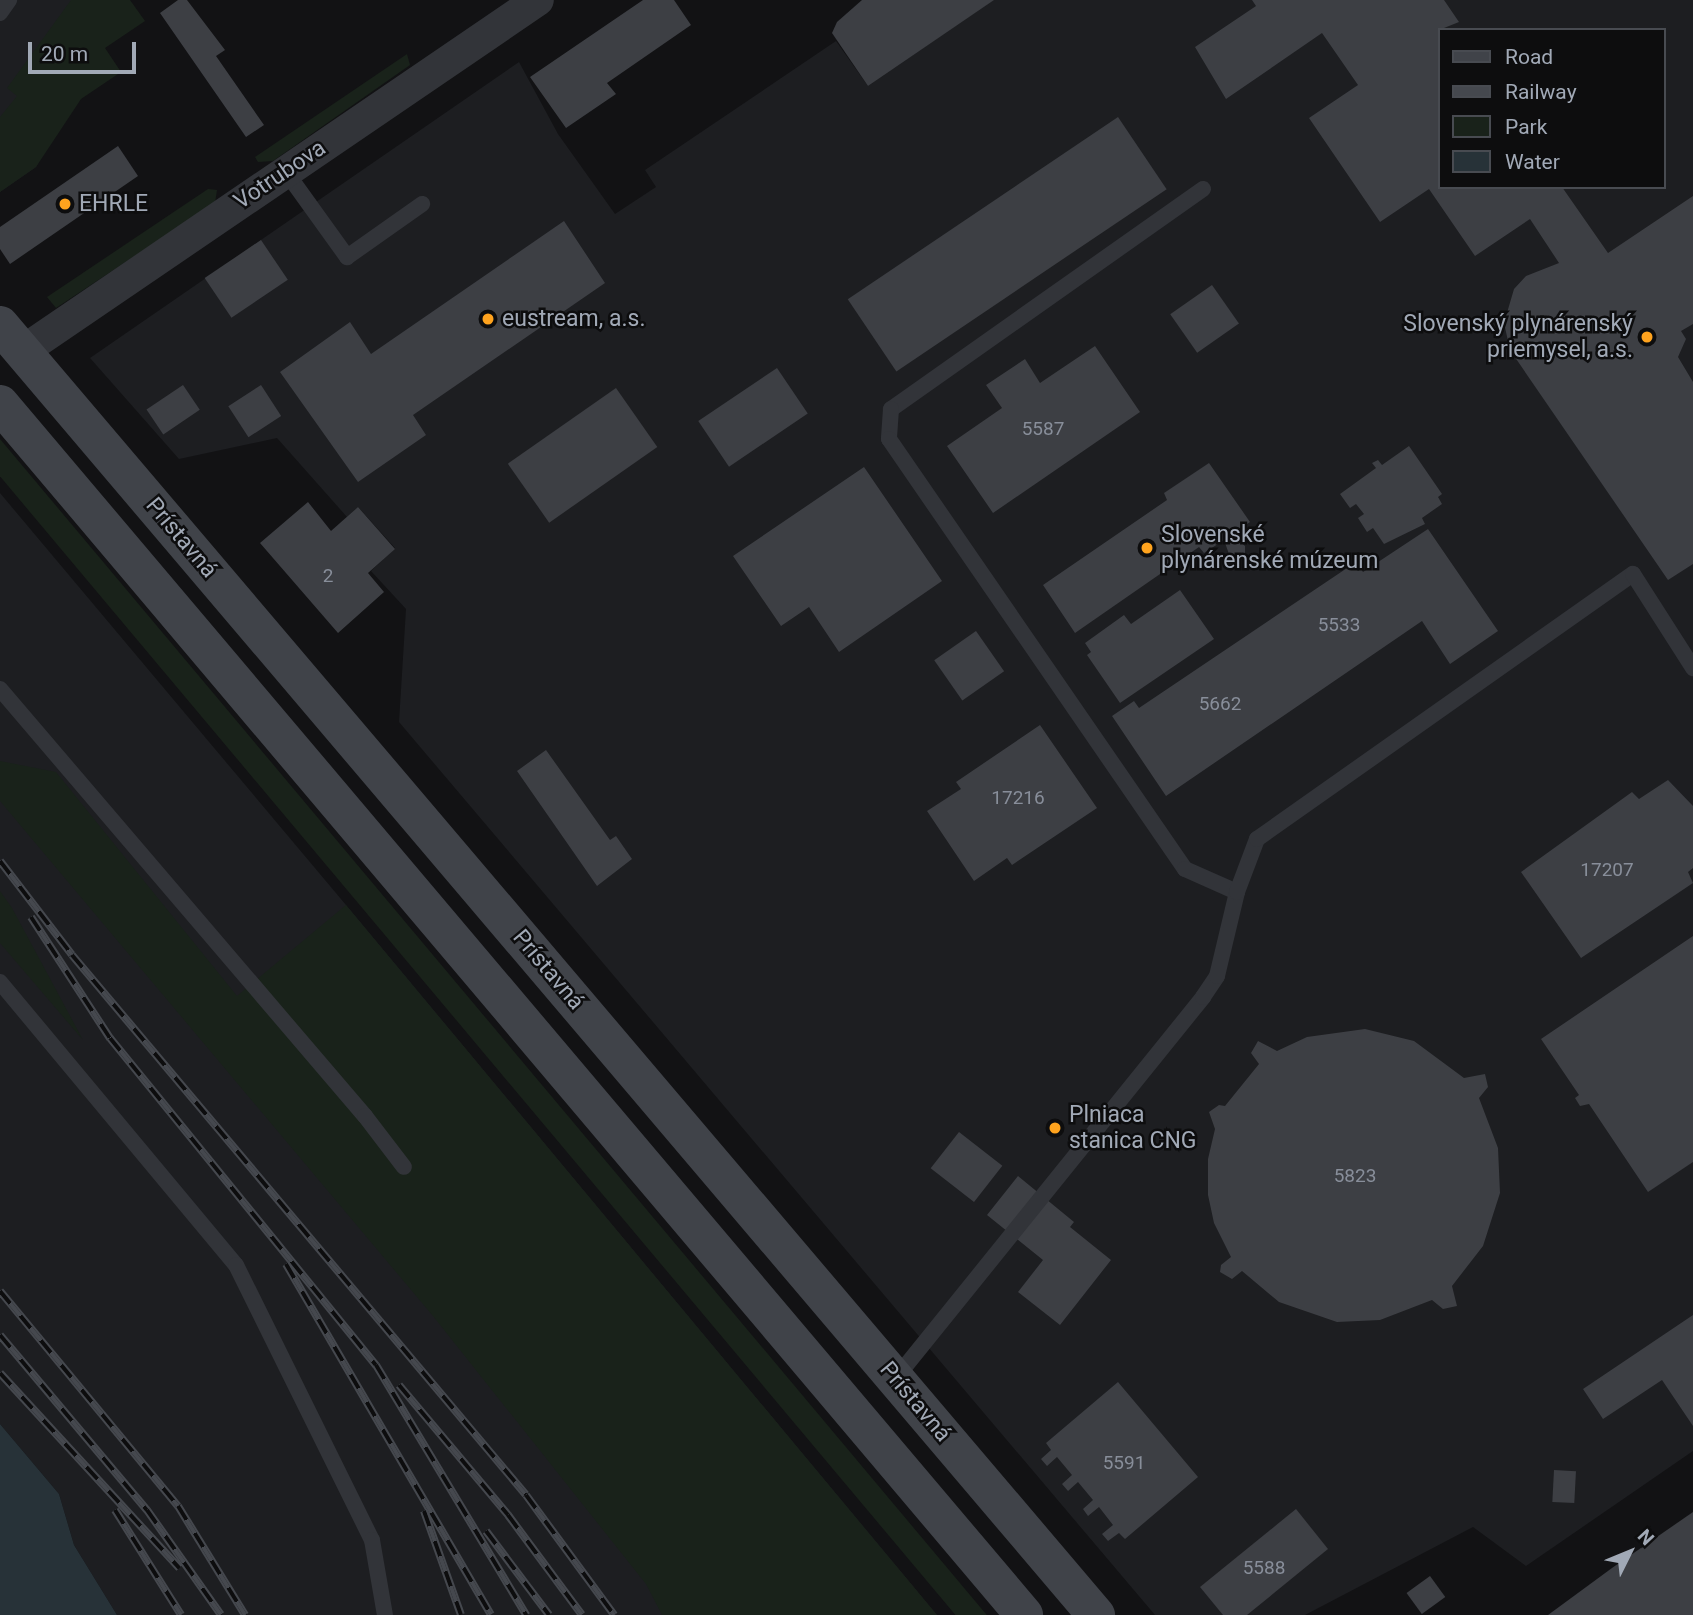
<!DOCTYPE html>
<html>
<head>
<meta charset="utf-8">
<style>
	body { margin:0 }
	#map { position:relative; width:1693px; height:1615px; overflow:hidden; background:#121214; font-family:Roboto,sans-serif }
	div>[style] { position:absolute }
	.built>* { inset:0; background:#1d1e21 }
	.green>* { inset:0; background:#19221a; transform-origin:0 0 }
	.water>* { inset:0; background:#273238 }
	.building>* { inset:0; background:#3d3f44; transform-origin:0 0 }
	.lane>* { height:16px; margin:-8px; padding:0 8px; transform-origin:8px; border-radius:8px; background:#323439 }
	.street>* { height:32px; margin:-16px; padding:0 16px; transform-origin:16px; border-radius:16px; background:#323439 }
	.secondary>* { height:38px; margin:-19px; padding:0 19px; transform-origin:19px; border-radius:19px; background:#404349 }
	.rail>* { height:8px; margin-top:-4px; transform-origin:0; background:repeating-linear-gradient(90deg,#0d0d0e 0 16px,#45484e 0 32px); box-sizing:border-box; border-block:2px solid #45484e }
	.dots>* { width:19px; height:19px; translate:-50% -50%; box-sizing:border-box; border:4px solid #0d0d0e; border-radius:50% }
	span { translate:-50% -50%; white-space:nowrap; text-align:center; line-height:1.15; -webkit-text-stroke:5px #0d0d0e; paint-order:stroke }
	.number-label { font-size:19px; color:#888e9a }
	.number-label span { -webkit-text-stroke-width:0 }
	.street-label { font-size:23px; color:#a1a9b6 }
	.poi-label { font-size:23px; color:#a1a9b6 }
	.left { translate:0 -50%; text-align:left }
	.right { translate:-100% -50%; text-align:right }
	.legend { position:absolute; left:1438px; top:28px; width:228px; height:161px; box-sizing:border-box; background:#0d0d0e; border:2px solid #484b51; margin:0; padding:9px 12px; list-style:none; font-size:21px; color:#a1a9b6 }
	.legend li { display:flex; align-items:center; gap:14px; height:35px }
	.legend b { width:35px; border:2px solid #484b51 }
	.north { position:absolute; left:1595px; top:1517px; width:70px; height:70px; -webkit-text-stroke:5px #0d0d0e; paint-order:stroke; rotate:47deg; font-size:19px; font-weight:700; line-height:28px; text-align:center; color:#a1a9b6 }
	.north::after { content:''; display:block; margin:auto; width:24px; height:32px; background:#a1a9b6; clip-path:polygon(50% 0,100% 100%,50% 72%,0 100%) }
	.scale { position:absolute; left:28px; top:42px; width:108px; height:32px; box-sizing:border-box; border:4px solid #a1a9b6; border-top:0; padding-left:9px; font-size:21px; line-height:24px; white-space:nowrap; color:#a1a9b6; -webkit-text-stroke:5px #0d0d0e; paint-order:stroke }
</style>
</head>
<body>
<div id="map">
	<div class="built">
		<i style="clip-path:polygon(0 0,123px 0,36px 167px,0 192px)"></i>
		<i style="clip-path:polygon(evenodd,993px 0,1693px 0,1693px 1451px,1526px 1566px,1473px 1527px,1305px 1615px,1155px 1615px,399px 722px,406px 609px,371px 571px,395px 548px,358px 507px,347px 517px,277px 438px,179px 459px,90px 358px,519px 62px,558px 134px,615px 214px,656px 187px,645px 170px,836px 41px,868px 86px,993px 0,1439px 30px,1663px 30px,1663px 187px,1439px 187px,1439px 30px)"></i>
		<i style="clip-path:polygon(0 493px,346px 905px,937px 1615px,117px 1615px,74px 1545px,59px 1494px,0 1424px)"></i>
	</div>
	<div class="green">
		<i style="clip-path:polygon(71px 0,130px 0,145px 21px,105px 48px,121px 72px,81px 99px,36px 167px,0 192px,0 117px,17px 96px,7px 88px)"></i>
		<i style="clip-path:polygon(407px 54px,410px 65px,273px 161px,258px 162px,255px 157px)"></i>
		<i style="clip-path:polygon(208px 189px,217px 190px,215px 203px,56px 308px,47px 297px)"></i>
		<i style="left:0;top:439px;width:1541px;height:24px;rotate:50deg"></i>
		<i style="clip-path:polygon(0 761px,56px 772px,237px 996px,346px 905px,937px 1615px,662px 1615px,646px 1584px,433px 1316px,0 801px)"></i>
		<i style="clip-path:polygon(0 891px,12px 908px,83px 1040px,0 943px)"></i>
	</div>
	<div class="water">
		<i style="clip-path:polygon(0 1424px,59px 1494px,74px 1545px,117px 1615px,0 1615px)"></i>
	</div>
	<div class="building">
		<i style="clip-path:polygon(178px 0,187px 0,225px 50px,216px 56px,264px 125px,246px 137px,160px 13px)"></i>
		<i style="clip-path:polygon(643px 0,674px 0,691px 25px,607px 83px,616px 94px,566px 128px,530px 77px)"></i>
		<i style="clip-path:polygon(862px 0,994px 0,868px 86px,832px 33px,837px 22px)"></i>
		<i style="clip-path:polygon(1252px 0,1444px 0,1459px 22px,1439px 30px,1439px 187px,1562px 187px,1608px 253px,1693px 196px,1693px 324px,1681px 331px,1686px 339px,1678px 357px,1693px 382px,1693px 564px,1668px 580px,1510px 350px,1504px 323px,1514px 289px,1526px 276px,1559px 263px,1530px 219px,1475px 256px,1429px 189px,1380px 222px,1309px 118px,1358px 85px,1322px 33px,1226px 99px,1195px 47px,1256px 6px)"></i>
		<i style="left:1118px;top:117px;width:87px;height:326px;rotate:56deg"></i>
		<i style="clip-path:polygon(118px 146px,138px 176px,10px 264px,0 249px,0 227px)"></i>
		<i style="clip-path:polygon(564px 221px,605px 283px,413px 415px,426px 435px,358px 482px,280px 372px,350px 322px,371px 354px)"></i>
		<i style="left:261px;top:240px;width:48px;height:68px;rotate:56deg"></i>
		<i style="left:1212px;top:285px;width:47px;height:51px;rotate:55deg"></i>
		<i style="clip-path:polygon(1095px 346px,1140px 412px,993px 513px,947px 446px,1002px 408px,986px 385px,1025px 359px,1040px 383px)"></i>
		<i style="left:777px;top:368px;width:55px;height:95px;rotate:56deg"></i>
		<i style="left:183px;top:385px;width:30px;height:44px;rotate:56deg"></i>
		<i style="left:261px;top:385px;width:37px;height:39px;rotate:57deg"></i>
		<i style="left:616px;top:388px;width:72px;height:132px;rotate:55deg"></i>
		<i style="clip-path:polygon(1409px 446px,1442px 494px,1438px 497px,1442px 504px,1422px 518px,1425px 524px,1384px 544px,1373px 528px,1367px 532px,1358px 518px,1364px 514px,1356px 504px,1350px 508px,1340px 494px,1376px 468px,1372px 463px,1378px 460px,1382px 465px)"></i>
		<i style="clip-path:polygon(1209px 463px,1250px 522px,1232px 534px,1245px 546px,1245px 557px,1230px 557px,1224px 540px,1204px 553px,1199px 547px,1075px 633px,1043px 585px,1167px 500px,1164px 493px)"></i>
		<i style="clip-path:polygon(864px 467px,942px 581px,839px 652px,809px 607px,781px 626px,733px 556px)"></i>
		<i style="clip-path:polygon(308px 502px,331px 531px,358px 507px,395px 549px,368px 573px,384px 592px,338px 633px,260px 543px)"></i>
		<i style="clip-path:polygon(1428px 529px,1498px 631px,1450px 664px,1422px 621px,1166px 796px,1112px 716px,1134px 701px,1139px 708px,1356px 562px,1363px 572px)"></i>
		<i style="clip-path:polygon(1180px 590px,1214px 639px,1120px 703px,1087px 655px,1091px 652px,1085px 643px,1124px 615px,1131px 624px)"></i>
		<i style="left:976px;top:631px;width:49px;height:51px;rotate:55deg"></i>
		<i style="clip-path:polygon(1040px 725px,1097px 808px,1012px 865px,1007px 858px,974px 881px,927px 811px,961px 789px,956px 782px)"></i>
		<i style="clip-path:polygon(546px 750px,610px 840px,616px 836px,632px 859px,597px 886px,517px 771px)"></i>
		<i style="clip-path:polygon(1668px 780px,1693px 806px,1693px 868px,1688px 872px,1693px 883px,1581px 958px,1521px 872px,1632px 792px,1639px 799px)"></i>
		<i style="clip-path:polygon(1693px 936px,1693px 1162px,1648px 1192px,1589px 1104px,1580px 1106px,1575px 1098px,1579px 1095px,1541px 1039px)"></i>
		<i style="clip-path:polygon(1365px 1029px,1414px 1041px,1464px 1078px,1485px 1074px,1488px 1087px,1479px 1098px,1498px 1148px,1500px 1193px,1483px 1246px,1452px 1286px,1457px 1306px,1443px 1309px,1432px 1300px,1380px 1320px,1337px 1322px,1279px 1302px,1242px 1271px,1232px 1279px,1220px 1272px,1221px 1265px,1231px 1257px,1214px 1223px,1208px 1195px,1208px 1159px,1215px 1129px,1209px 1112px,1219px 1105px,1225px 1106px,1259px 1064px,1251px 1053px,1258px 1041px,1277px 1051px,1307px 1037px)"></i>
		<i style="left:959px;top:1132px;width:55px;height:46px;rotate:38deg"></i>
		<i style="clip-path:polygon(1018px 1176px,1074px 1222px,1070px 1227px,1111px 1260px,1060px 1325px,1018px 1292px,1043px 1260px,987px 1215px)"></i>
		<i style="clip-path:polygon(1693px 1315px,1693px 1426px,1662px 1380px,1603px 1419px,1583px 1389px)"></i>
		<i style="clip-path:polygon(1118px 1382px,1198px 1477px,1125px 1539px,1119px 1533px,1108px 1541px,1102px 1534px,1113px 1525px,1099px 1507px,1088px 1516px,1083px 1509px,1093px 1500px,1078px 1482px,1068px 1491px,1062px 1484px,1072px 1475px,1057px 1457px,1047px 1466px,1041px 1459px,1051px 1450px,1046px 1443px)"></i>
		<i style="left:1554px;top:1470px;width:22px;height:32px;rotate:3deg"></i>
		<i style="clip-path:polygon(1296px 1509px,1328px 1549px,1247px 1615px,1223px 1615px,1200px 1587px)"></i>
		<i style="clip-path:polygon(1693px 1512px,1693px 1615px,1548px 1615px,1612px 1568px)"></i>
		<i style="left:1430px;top:1576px;width:26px;height:29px;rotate:54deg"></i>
	</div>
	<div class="lane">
		<i style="left:0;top:13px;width:16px;rotate:-55deg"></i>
		<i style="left:286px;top:172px;width:105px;rotate:54.3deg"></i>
		<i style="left:347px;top:257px;width:92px;rotate:-35.2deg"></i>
		<i style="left:1203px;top:189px;width:382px;rotate:144.8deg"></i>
		<i style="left:891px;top:409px;width:30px;rotate:94deg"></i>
		<i style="left:889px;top:439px;width:522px;rotate:55.46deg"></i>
		<i style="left:1185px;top:869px;width:57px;rotate:23.9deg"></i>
		<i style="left:0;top:689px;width:562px;rotate:49.48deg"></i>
		<i style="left:365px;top:1116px;width:64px;rotate:52.6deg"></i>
		<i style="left:0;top:982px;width:368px;rotate:50.2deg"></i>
		<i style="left:236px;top:1265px;width:307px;rotate:63.7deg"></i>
		<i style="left:372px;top:1540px;width:76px;rotate:80.2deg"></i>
		<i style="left:895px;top:1379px;width:491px;rotate:-51.1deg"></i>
		<i style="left:1203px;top:997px;width:25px;rotate:-56deg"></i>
		<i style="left:1217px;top:976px;width:86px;rotate:-76.6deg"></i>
		<i style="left:1237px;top:892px;width:57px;rotate:-69.3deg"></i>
		<i style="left:1257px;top:839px;width:460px;rotate:-35.2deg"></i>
		<i style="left:1633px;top:574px;width:112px;rotate:57.4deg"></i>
	</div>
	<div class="street">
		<i style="left:23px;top:351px;width:623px;rotate:-34.28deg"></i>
	</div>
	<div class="secondary">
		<i style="left:0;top:325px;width:1693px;rotate:49.65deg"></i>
		<i style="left:0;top:404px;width:1586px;rotate:49.78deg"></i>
	</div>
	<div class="rail">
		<i style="left:0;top:861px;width:118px;rotate:52.5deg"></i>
		<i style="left:72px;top:955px;width:705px;rotate:49.94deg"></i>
		<i style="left:526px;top:1495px;width:149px;rotate:53.7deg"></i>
		<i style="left:31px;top:917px;width:145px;rotate:56.9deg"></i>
		<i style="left:110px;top:1038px;width:422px;rotate:50.9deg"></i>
		<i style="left:376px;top:1365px;width:292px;rotate:59deg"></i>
		<i style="left:286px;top:1264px;width:406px;rotate:59.7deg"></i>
		<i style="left:0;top:1291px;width:279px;rotate:50.4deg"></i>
		<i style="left:178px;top:1506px;width:128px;rotate:58.4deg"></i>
		<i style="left:0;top:1335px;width:229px;rotate:50deg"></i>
		<i style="left:147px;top:1510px;width:128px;rotate:54.8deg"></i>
		<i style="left:0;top:1373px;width:265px;rotate:47.4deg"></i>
		<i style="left:399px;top:1385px;width:170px;rotate:50deg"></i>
		<i style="left:508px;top:1515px;width:124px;rotate:53.5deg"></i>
		<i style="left:115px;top:1510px;width:124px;rotate:57.8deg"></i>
		<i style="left:424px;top:1511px;width:110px;rotate:70.4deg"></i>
		<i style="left:486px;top:1531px;width:105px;rotate:53.1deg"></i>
	</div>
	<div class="dots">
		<i style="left:65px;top:204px;background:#ffa31e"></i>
		<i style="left:488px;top:319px;background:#ffa31e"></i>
		<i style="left:1647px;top:337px;background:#ffa31e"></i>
		<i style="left:1147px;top:548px;background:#ffa31e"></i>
		<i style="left:1055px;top:1128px;background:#ffa31e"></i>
	</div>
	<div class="number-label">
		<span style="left:1043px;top:429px">5587</span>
		<span style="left:328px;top:576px">2</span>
		<span style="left:1339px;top:625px">5533</span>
		<span style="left:1220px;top:704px">5662</span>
		<span style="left:1018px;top:798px">17216</span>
		<span style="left:1607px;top:870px">17207</span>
		<span style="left:1355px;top:1176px">5823</span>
		<span style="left:1124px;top:1463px">5591</span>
		<span style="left:1264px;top:1568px">5588</span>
	</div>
	<div class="street-label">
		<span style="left:280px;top:175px;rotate:-34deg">Votrubova</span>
		<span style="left:181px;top:538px;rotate:50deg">Prístavná</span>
		<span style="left:548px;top:970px;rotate:50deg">Prístavná</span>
		<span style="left:915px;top:1402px;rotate:50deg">Prístavná</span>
	</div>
	<div class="poi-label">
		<span class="left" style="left:79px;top:204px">EHRLE</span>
		<span class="left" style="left:502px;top:319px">eustream, a.s.</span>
		<span class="right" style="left:1633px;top:337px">Slovenský plynárenský<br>priemysel, a.s.</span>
		<span class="left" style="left:1161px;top:548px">Slovenské<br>plynárenské múzeum</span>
		<span class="left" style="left:1069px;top:1128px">Plniaca<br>stanica CNG</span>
	</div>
	<ul class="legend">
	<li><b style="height:9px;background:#404349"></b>Road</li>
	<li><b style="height:9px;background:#45484e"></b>Railway</li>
	<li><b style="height:19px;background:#19221a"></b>Park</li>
	<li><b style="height:19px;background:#273238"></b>Water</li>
	</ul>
	<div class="north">N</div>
	<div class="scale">20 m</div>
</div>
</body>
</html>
